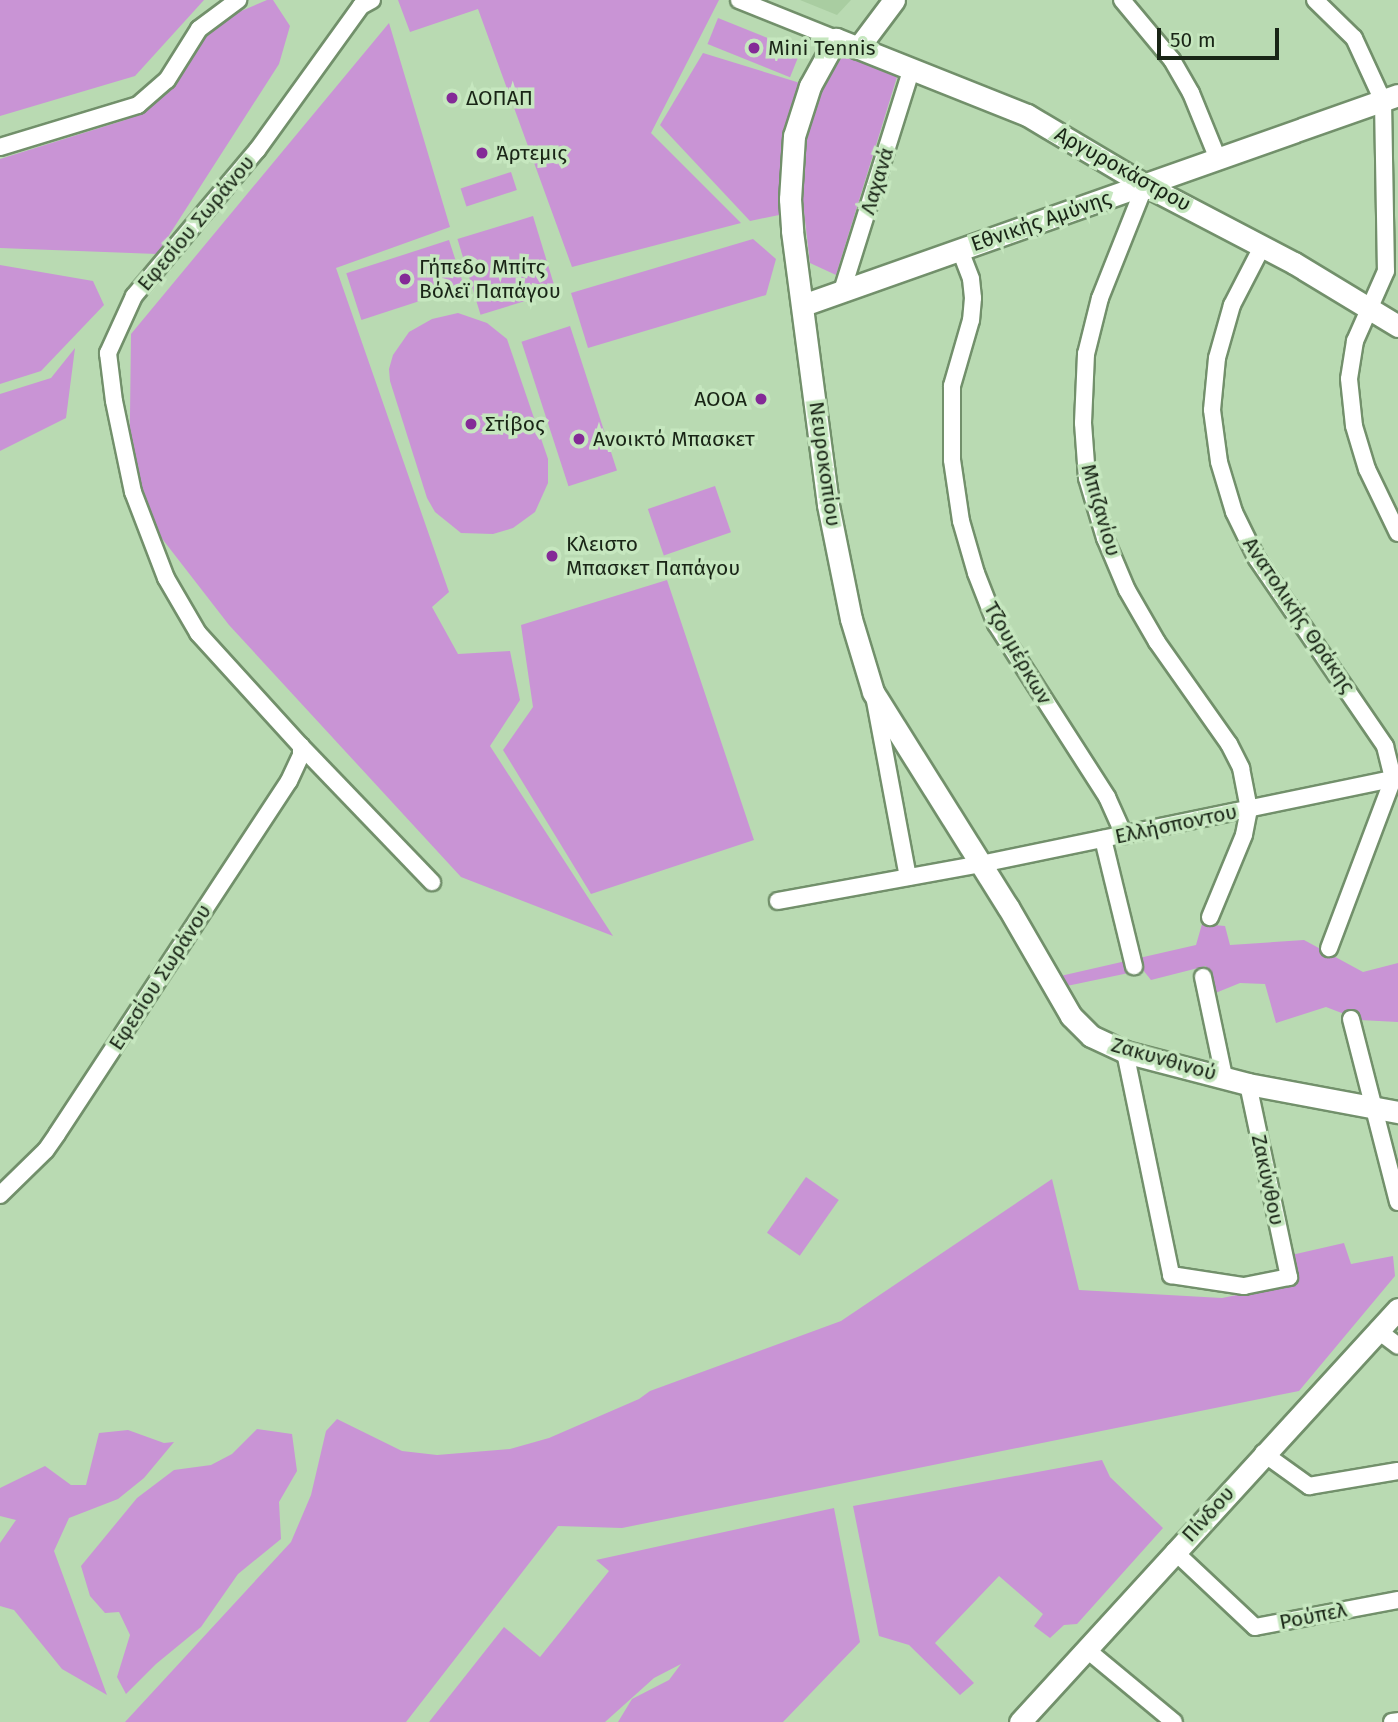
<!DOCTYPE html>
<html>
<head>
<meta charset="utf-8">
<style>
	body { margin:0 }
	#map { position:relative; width:1398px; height:1722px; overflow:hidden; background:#b9dab2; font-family:"Fira Sans",sans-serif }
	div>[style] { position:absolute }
	.built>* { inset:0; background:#a9cda1 }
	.green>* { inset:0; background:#c994d5; transform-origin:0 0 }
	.roads { filter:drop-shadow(2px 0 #72906b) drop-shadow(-2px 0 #72906b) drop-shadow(0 2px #72906b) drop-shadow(0 -2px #72906b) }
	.minor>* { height:16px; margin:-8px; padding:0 8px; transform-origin:8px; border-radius:8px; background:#fff }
	.tertiary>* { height:21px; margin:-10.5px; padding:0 10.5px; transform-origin:10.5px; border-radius:10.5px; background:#fff }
	.dots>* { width:19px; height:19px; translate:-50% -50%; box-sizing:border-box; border:4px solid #c6e7bf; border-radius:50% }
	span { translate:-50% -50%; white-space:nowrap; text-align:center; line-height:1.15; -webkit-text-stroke:7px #c6e7bf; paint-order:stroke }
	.poi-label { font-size:21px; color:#192516 }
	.left { translate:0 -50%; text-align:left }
	.right { translate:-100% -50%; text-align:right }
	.street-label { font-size:21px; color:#192516 }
	.scale { position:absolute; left:1157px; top:28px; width:122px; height:32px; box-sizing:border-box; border:4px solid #192516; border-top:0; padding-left:9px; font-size:21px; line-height:24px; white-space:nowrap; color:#192516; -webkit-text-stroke:5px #c6e7bf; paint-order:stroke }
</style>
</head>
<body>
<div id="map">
	<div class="built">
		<i style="clip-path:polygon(800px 0,851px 0,837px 15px)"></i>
	</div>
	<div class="green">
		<i style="clip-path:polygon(0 0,204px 0,135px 76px,0 116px)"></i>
		<i style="clip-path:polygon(267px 0,273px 0,290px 26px,279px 64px,157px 254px,0 248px,0 159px,125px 120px,199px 29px)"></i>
		<i style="clip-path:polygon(398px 0,719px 0,651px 133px,741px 223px,572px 267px,478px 9px,410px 32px)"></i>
		<i style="left:718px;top:18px;width:89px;height:28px;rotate:22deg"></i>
		<i style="clip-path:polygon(389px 23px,450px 227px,336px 268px,449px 592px,432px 607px,458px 654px,510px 651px,520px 700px,490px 746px,613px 936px,461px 877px,229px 625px,129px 496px,131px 334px)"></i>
		<i style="clip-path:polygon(703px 53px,800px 83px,784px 214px,750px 221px,660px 125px)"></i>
		<i style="clip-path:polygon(846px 53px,897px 77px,836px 275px,810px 263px,800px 178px,811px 116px,824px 79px)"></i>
		<i style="left:511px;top:172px;width:19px;height:53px;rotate:72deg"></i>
		<i style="left:533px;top:216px;width:79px;height:79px;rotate:73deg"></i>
		<i style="clip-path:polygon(753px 239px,776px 259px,766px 295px,588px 348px,571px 293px)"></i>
		<i style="left:449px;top:240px;width:49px;height:108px;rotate:72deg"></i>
		<i style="clip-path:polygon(0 265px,93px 281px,104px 305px,41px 371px,0 384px)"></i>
		<i style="clip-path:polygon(458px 313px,487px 323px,507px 339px,548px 459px,548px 483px,535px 512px,513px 528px,493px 534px,461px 533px,435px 512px,427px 498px,390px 381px,389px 369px,393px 355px,409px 332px,432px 319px)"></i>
		<i style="left:570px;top:326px;width:152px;height:51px;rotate:72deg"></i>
		<i style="clip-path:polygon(75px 348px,66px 418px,0 451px,0 394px,51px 378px)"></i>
		<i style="left:715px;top:486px;width:49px;height:71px;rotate:71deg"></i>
		<i style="clip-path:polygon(667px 580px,754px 840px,591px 894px,503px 750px,533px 707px,521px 625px)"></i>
		<i style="clip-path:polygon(1202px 924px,1225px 926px,1230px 945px,1304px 940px,1363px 972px,1398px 963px,1398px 1022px,1360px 1020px,1326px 1007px,1276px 1023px,1265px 984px,1240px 983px,1213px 994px,1206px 966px,1151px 980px,1143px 970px,1062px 987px,1056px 977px,1196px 945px)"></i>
		<i style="left:806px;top:1177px;width:40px;height:68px;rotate:35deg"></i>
		<i style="clip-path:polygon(1052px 1179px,1079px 1290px,1222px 1298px,1292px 1284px,1287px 1256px,1344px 1243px,1351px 1264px,1393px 1256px,1395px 1276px,1299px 1391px,622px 1528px,558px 1526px,406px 1722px,125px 1722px,291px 1542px,311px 1495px,326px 1431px,337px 1419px,402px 1451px,437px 1455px,510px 1449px,549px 1438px,639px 1399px,650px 1391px,841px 1321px)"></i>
		<i style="clip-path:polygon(257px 1429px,292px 1434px,297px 1471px,279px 1502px,281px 1539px,238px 1574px,201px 1627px,156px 1664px,126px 1694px,117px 1677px,130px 1635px,119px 1612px,105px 1613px,90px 1596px,81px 1566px,137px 1498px,174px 1470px,211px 1465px,232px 1454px)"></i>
		<i style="clip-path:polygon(128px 1430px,164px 1443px,174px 1442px,144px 1478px,118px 1499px,69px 1518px,54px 1551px,107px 1695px,62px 1669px,14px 1610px,0 1606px,0 1543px,16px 1520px,0 1516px,0 1488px,45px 1466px,71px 1485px,86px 1485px,99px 1433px)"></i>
		<i style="clip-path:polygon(1102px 1460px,1110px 1477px,1163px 1528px,1077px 1624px,1064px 1625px,1050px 1638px,1034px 1626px,1043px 1614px,999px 1576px,935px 1643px,974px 1683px,960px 1695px,909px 1645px,879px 1636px,853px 1506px)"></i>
		<i style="clip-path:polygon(834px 1508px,860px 1642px,783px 1722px,618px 1722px,632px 1699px,669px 1680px,681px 1664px,654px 1678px,605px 1722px,429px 1722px,504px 1627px,540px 1657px,609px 1571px,596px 1560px)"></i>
	</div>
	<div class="roads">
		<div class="minor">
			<i style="left:372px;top:0;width:13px;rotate:151deg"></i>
			<i style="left:361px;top:6px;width:178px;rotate:125.8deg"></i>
			<i style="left:257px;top:150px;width:191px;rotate:130.1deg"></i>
			<i style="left:134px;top:296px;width:63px;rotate:114.5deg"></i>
			<i style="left:108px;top:353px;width:48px;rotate:82.9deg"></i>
			<i style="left:114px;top:401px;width:93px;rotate:78.2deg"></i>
			<i style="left:133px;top:492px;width:92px;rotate:69deg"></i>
			<i style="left:166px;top:578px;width:64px;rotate:59.8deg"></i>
			<i style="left:198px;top:633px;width:153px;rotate:47.7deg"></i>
			<i style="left:301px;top:746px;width:189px;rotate:46.1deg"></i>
			<i style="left:739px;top:0;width:105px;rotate:21.9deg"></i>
			<i style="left:1122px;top:0;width:78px;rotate:50.2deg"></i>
			<i style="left:1172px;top:60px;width:38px;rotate:60deg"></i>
			<i style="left:1191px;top:93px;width:71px;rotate:67.8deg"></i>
			<i style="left:1315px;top:0;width:54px;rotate:44.3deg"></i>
			<i style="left:1354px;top:38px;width:69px;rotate:65.3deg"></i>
			<i style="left:1383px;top:101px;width:170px;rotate:89deg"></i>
			<i style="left:1386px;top:271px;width:77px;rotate:113.9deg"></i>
			<i style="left:1355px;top:341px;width:38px;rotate:99deg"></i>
			<i style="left:1349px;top:379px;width:47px;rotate:83.9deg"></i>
			<i style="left:1354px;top:426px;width:45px;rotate:73.2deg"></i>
			<i style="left:1367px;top:469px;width:71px;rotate:64.2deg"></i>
			<i style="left:0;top:147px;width:144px;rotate:-16.9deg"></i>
			<i style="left:138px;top:105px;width:38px;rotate:-41deg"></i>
			<i style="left:167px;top:80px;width:60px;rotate:-57.9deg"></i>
			<i style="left:199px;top:29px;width:49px;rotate:-36.6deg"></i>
			<i style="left:1145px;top:185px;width:122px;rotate:111.7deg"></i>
			<i style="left:1100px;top:298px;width:58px;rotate:104deg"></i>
			<i style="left:1086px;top:354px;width:69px;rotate:92.5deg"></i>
			<i style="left:1083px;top:423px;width:55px;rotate:85.8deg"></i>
			<i style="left:1087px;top:478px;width:63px;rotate:73.3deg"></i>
			<i style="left:1105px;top:538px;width:56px;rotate:67.1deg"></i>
			<i style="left:1127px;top:590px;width:60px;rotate:60deg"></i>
			<i style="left:1157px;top:642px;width:125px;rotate:54.8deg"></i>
			<i style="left:1229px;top:744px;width:27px;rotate:63deg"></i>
			<i style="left:1241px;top:768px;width:42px;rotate:79deg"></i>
			<i style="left:1249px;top:809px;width:26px;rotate:101deg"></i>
			<i style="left:1244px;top:835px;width:89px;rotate:112.5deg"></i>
			<i style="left:1263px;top:245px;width:68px;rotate:117.3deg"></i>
			<i style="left:1232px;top:305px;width:55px;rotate:105.8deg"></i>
			<i style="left:1217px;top:358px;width:52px;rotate:95.5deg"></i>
			<i style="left:1212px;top:410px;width:52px;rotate:82.3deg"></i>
			<i style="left:1219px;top:462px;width:52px;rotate:73.3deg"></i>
			<i style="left:1234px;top:512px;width:52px;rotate:63.9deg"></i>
			<i style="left:1257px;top:559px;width:227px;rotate:55.6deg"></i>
			<i style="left:1385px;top:746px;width:34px;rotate:76deg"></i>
			<i style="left:1393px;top:779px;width:181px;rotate:110.7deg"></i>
			<i style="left:960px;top:250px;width:31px;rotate:69deg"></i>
			<i style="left:971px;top:279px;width:19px;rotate:84deg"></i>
			<i style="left:973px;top:298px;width:22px;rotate:95deg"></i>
			<i style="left:971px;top:320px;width:69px;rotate:106.1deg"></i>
			<i style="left:952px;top:386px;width:74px;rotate:90deg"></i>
			<i style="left:952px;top:460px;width:62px;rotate:81.6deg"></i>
			<i style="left:961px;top:521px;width:54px;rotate:73.9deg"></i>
			<i style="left:976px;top:573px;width:55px;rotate:68.6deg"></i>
			<i style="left:996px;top:624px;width:206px;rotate:57.3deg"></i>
			<i style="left:1107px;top:797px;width:42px;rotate:65.9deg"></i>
			<i style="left:842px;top:291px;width:231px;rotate:-72.6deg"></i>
			<i style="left:875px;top:701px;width:179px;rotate:79.4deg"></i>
			<i style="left:1103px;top:839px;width:131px;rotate:76.3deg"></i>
			<i style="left:778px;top:901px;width:206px;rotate:-10.3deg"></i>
			<i style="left:981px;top:864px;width:426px;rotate:-11.7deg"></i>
			<i style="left:1203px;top:977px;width:102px;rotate:78.1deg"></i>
			<i style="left:1351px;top:1019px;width:189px;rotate:75.6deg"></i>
			<i style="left:1125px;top:1052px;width:228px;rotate:78.3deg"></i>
			<i style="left:1171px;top:1275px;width:74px;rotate:8.6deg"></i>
			<i style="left:1244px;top:1286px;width:46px;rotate:-11.3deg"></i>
			<i style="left:1289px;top:1277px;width:197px;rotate:-102deg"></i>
			<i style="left:0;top:1195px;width:64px;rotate:-44.4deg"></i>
			<i style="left:46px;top:1150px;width:19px;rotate:-55deg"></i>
			<i style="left:57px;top:1134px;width:422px;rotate:-56.7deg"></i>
			<i style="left:289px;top:781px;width:29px;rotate:-65deg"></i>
			<i style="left:301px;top:755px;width:9px;rotate:-90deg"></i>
			<i style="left:1377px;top:1330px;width:26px;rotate:37deg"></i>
			<i style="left:1263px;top:1453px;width:57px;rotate:35.7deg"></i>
			<i style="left:1309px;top:1486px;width:90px;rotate:-9.6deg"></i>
			<i style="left:1174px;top:1551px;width:111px;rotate:43.2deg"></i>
			<i style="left:1255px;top:1627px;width:146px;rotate:-10.7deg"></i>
			<i style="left:1086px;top:1649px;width:114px;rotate:39.7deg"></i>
			<i style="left:1392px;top:1722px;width:6px;rotate:-9deg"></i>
		</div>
		<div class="tertiary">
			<i style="left:858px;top:48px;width:60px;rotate:-53.1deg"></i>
			<i style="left:803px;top:305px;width:631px;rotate:-19.44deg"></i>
			<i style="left:1398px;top:326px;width:122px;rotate:-148.8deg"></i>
			<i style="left:1294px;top:263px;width:168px;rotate:-152.4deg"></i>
			<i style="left:1145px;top:185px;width:137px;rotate:-149.3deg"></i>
			<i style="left:1027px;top:115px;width:206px;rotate:-158.3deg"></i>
			<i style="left:836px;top:39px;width:54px;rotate:119deg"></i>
			<i style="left:810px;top:86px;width:52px;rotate:107.7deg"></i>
			<i style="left:794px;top:136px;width:63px;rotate:93.6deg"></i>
			<i style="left:790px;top:199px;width:32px;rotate:86deg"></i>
			<i style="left:792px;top:231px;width:276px;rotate:82.5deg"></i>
			<i style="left:828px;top:505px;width:116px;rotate:78.6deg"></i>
			<i style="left:851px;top:619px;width:76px;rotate:73.2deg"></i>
			<i style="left:873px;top:692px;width:254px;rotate:57.9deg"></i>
			<i style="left:1008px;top:907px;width:126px;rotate:60deg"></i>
			<i style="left:1071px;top:1016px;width:28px;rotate:45deg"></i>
			<i style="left:1091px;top:1036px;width:38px;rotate:25deg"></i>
			<i style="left:1125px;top:1052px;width:127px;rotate:14.6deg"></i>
			<i style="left:1248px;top:1084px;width:153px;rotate:10.6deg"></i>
			<i style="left:1020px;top:1722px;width:560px;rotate:-47.53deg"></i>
		</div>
	</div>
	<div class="dots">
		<i style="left:754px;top:48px;background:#842a97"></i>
		<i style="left:452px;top:98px;background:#842a97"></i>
		<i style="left:482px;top:153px;background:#842a97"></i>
		<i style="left:405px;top:279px;background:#842a97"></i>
		<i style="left:761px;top:399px;background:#842a97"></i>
		<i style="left:471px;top:424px;background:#842a97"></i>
		<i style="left:579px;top:439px;background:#842a97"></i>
		<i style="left:552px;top:556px;background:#842a97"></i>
	</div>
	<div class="poi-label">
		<span class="left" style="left:768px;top:48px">Mini Tennis</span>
		<span class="left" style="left:466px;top:98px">ΔΟΠΑΠ</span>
		<span class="left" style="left:496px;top:153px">Άρτεμις</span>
		<span class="left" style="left:419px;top:279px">Γήπεδο Μπίτς<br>Βόλεϊ Παπάγου</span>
		<span class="right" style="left:747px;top:399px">ΑΟΟΑ</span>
		<span class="left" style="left:485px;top:424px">Στίβος</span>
		<span class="left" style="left:593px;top:439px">Ανοικτό Μπασκετ</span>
		<span class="left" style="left:566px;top:556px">Κλειστο<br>Μπασκετ Παπάγου</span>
	</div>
	<div class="street-label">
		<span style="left:1123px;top:169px;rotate:29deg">Αργυροκάστρου</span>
		<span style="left:877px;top:181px;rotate:-73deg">Λαχανά</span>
		<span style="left:1041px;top:221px;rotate:-19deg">Εθνικής Αμύνης</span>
		<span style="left:196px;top:223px;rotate:-50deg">Εφεσίου Σωράνου</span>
		<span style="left:825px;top:464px;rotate:82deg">Νευροκοπίου</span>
		<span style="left:1101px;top:510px;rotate:74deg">Μπιζανίου</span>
		<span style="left:1299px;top:615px;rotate:56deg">Ανατολικής Θράκης</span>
		<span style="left:1018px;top:653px;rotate:60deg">Τζουμέρκων</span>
		<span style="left:1176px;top:824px;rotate:-12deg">Ελλήσποντου</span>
		<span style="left:160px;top:977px;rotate:-57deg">Εφεσίου Σωράνου</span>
		<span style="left:1164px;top:1059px;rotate:16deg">Ζακυνθινού</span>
		<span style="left:1268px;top:1180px;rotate:78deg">Ζακύνθου</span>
		<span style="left:1208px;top:1514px;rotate:-48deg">Πίνδου</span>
		<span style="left:1313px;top:1616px;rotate:-11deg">Ρούπελ</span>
	</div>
	<div class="scale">50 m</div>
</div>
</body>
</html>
